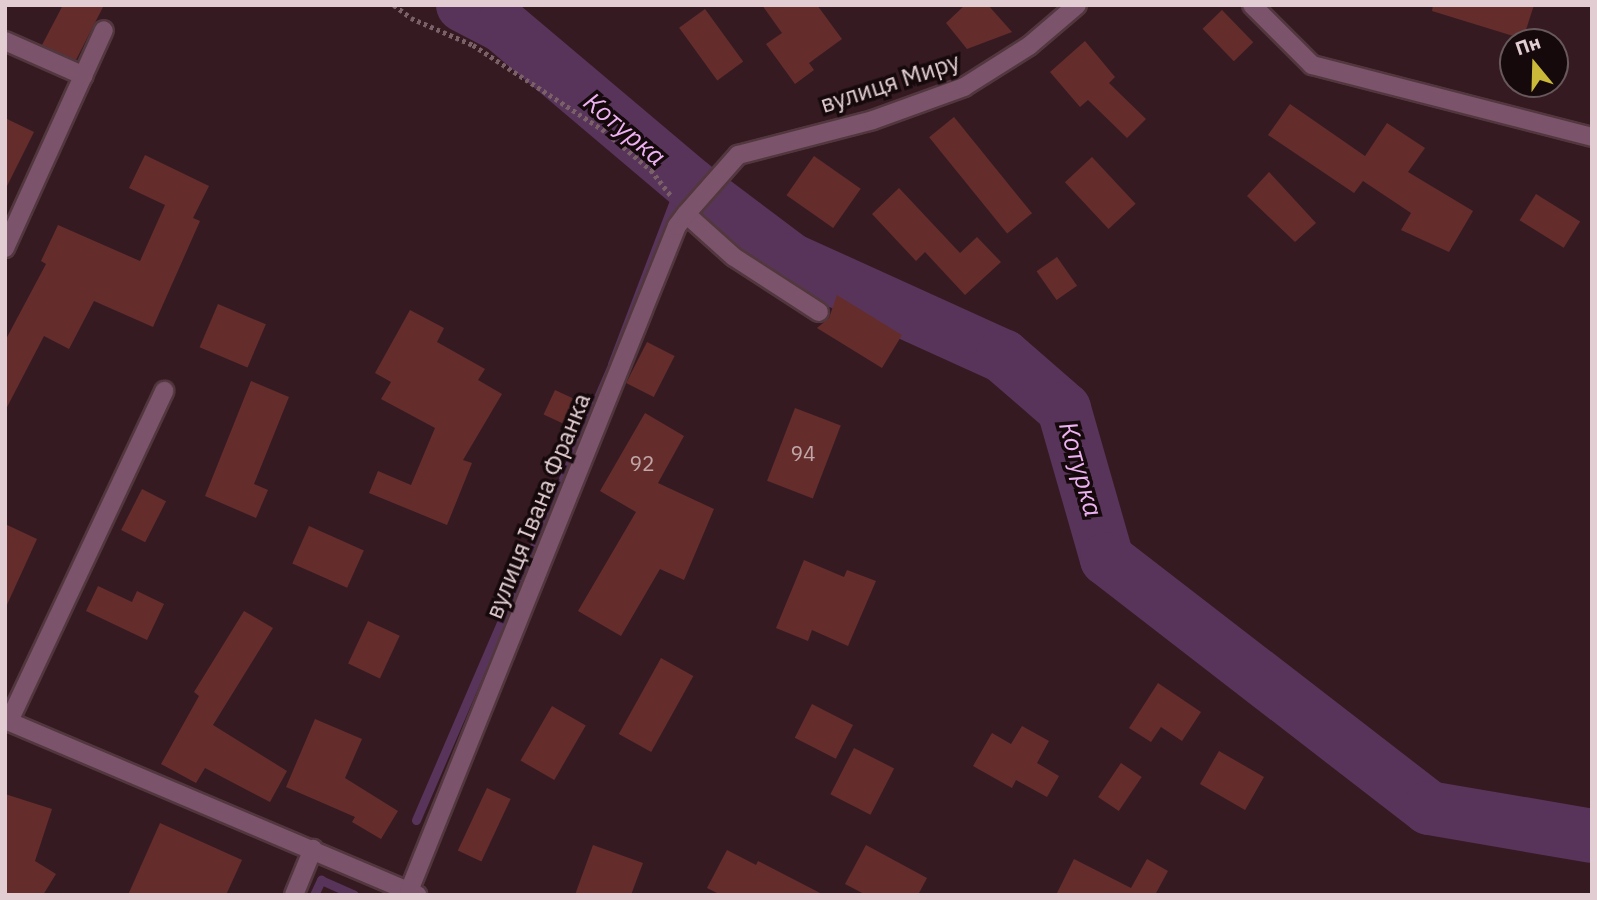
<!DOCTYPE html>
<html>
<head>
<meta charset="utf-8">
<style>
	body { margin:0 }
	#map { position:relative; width:1597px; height:900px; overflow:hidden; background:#361a22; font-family:"IBM Plex Sans",sans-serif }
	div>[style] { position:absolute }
	.stream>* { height:9px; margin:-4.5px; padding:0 4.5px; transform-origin:4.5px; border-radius:4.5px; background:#58345b }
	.river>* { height:54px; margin:-27px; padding:0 27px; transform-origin:27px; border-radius:27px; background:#58345b }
	.building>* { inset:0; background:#642d2c; transform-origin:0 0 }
	.path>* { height:4.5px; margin-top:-2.25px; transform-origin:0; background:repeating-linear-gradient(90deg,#7a6168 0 3.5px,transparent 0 7px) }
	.roads { filter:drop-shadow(2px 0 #52373e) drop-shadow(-2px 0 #52373e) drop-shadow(0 2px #52373e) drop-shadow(0 -2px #52373e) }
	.minor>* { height:18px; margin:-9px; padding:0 9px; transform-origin:9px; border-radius:9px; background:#7b536b }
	span { translate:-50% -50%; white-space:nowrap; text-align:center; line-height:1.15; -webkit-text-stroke:7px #15090c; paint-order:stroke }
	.number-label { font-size:21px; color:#c2a6a8 }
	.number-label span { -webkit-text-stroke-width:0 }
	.street-label { font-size:24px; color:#e2ced2 }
	.water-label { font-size:26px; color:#eeb2f3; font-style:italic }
	.frame { position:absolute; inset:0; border:7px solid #e2ced2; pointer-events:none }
	.north { position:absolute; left:1499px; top:28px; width:70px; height:70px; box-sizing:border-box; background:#15090c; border:2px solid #67585b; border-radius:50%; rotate:341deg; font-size:19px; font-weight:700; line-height:28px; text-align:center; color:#e2ced2 }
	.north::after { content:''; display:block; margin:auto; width:24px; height:32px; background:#cbb939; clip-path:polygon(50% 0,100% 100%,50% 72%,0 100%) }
</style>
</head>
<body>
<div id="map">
	<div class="stream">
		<i style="left:416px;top:820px;width:496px;rotate:-66.7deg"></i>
		<i style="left:612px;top:364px;width:174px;rotate:-69.2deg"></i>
		<i style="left:314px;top:895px;width:17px;rotate:-65deg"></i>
		<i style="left:321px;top:880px;width:36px;rotate:24deg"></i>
	</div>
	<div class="river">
		<i style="left:463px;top:5px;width:45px;rotate:27.7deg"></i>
		<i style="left:503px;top:26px;width:245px;rotate:40.2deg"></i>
		<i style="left:690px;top:184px;width:126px;rotate:37deg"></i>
		<i style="left:791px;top:260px;width:233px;rotate:24.4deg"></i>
		<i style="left:1003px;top:356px;width:81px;rotate:41deg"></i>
		<i style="left:1064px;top:409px;width:156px;rotate:74deg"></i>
		<i style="left:1107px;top:559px;width:407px;rotate:37.7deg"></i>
		<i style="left:1429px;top:808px;width:165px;rotate:9.7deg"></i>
	</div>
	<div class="building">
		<i style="clip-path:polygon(63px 5px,104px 5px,76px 60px,42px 45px)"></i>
		<i style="clip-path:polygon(762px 5px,817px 5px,842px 39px,809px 63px,814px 70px,795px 84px,766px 44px,782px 33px)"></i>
		<i style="clip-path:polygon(965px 5px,988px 5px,1012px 32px,967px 49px,946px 23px)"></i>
		<i style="clip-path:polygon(1433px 5px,1534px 5px,1523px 39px,1432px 11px)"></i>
		<i style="left:705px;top:9px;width:65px;height:32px;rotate:54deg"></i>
		<i style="left:1222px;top:10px;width:45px;height:27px;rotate:46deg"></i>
		<i style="clip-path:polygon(1085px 41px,1115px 77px,1109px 83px,1146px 119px,1127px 138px,1088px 100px,1080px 107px,1050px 72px)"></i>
		<i style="clip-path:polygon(1290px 104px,1365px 156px,1387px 123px,1425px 148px,1408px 172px,1473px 211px,1449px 252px,1401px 230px,1411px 213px,1363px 181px,1354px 193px,1268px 135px)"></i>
		<i style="left:954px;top:117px;width:124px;height:32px;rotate:51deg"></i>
		<i style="clip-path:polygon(5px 118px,34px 132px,5px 190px)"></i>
		<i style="clip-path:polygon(145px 155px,209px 186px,193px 218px,200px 221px,153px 327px,94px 301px,69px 349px,44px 336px,5px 411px,5px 341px,46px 264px,41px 261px,58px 225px,140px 261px,165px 205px,129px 188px)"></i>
		<i style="left:814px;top:156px;width:57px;height:48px;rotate:35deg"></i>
		<i style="left:1092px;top:157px;width:64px;height:37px;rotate:47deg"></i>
		<i style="clip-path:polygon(1269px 172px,1316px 223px,1295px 242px,1247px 196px)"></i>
		<i style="clip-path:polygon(899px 188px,960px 253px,977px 237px,1001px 262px,965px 295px,925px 252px,916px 261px,872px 214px)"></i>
		<i style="left:1536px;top:194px;width:52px;height:31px;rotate:32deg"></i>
		<i style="left:1057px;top:257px;width:35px;height:25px;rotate:55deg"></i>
		<i style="clip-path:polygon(837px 295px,902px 335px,882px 368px,817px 328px,829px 318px)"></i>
		<i style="left:218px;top:304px;width:52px;height:47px;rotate:23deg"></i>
		<i style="clip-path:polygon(410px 310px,444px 328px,437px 342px,485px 369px,478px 380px,502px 394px,463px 460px,472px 463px,447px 525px,369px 493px,378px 471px,411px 485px,435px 428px,381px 399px,391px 382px,375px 373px)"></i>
		<i style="left:647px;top:342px;width:31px;height:46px;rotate:27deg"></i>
		<i style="clip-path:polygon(251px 381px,289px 397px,254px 484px,268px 490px,256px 518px,205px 496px)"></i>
		<i style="left:555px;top:390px;width:38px;height:27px;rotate:25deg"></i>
		<i style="left:795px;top:408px;width:49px;height:78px;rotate:21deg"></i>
		<i style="clip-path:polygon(645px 413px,684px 436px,658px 483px,714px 509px,684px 580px,660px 569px,621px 636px,578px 611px,636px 512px,600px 491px)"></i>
		<i style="left:142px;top:489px;width:27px;height:46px;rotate:27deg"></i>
		<i style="clip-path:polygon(5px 524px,37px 539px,5px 609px)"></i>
		<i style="left:309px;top:526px;width:60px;height:41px;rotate:24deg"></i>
		<i style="clip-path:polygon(804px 560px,844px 577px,847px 570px,876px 581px,848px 646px,812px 630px,808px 641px,776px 628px)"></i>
		<i style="clip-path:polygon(98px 586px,132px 602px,137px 591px,164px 604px,147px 640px,86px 611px)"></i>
		<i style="clip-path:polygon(244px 611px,273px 628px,213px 725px,287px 771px,270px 802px,205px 768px,196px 783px,161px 764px,199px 696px,194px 692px)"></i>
		<i style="left:368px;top:621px;width:35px;height:47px;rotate:25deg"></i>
		<i style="left:661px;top:658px;width:37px;height:87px;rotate:29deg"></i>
		<i style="clip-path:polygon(1158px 683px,1201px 712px,1182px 741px,1161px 727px,1151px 742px,1129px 728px)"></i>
		<i style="left:812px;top:704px;width:46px;height:38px;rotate:27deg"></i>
		<i style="left:552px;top:706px;width:39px;height:63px;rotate:30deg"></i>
		<i style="clip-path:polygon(315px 719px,362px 739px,345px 778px,398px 811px,381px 839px,352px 822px,355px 817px,286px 787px)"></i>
		<i style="clip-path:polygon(1022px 726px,1049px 741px,1037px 763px,1059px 776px,1047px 797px,1016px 780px,1012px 788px,973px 766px,992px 733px,1011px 744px)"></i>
		<i style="left:854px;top:748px;width:45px;height:52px;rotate:27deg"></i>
		<i style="left:1219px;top:751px;width:52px;height:38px;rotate:30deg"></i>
		<i style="left:1121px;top:763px;width:25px;height:41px;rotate:34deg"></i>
		<i style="left:487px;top:788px;width:26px;height:69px;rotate:25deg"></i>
		<i style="clip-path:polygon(5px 794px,52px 809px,35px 861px,56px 874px,43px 895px,5px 895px)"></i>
		<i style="clip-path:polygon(160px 823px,242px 860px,226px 895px,128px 895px)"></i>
		<i style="clip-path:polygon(593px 845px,643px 863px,631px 895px,575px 895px)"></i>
		<i style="clip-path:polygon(866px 845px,927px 878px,918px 895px,866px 895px,845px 884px)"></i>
		<i style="clip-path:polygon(727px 850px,756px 865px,758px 861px,824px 895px,721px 895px,707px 888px)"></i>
		<i style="clip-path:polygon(1074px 859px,1131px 888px,1147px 859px,1168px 871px,1155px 895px,1056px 895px)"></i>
	</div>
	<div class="path">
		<i style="left:394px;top:5px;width:21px;rotate:37deg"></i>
		<i style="left:411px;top:18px;width:68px;rotate:23.5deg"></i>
		<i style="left:473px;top:45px;width:154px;rotate:33.1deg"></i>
		<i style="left:602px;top:129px;width:64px;rotate:39.9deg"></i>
		<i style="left:651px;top:170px;width:34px;rotate:52deg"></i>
	</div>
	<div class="roads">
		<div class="minor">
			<i style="left:1252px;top:5px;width:85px;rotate:45deg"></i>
			<i style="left:1312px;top:65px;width:289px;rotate:14.4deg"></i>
			<i style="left:5px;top:41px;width:86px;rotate:23.9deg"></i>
			<i style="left:686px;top:214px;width:64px;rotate:41.9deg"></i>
			<i style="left:734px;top:257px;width:101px;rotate:32.9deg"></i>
			<i style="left:5px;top:248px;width:239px;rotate:-65.6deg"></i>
			<i style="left:5px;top:720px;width:448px;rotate:23deg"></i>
			<i style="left:9px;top:721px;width:365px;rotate:-64.8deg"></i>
			<i style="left:409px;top:891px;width:717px;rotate:-68.05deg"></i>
			<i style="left:677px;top:226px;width:15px;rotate:-53deg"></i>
			<i style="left:686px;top:214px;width:79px;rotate:-48.6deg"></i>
			<i style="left:738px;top:155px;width:139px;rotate:-14.5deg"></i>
			<i style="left:873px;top:120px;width:97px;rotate:-19.9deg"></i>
			<i style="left:964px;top:87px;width:77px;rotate:-32.2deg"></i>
			<i style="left:1029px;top:46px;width:63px;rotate:-40.5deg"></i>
			<i style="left:294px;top:895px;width:50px;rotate:-67.6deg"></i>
		</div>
	</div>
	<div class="number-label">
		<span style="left:803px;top:453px">94</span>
		<span style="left:642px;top:463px">92</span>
	</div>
	<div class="street-label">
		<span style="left:890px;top:83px;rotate:-18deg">вулиця Миру</span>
		<span style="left:538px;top:506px;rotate:-68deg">вулиця Івана Франка</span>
	</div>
	<div class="water-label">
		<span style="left:625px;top:129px;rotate:40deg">Котурка</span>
		<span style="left:1081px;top:469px;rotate:74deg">Котурка</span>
	</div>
	<div class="frame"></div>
	<div class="north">Пн</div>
</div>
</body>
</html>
